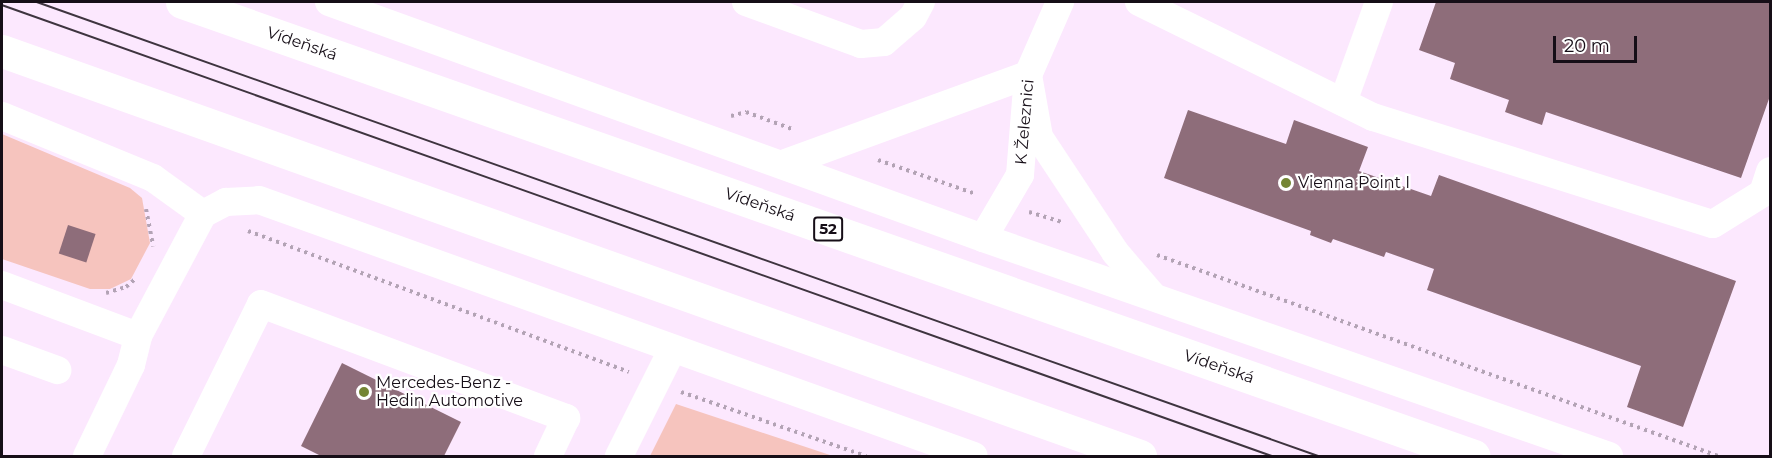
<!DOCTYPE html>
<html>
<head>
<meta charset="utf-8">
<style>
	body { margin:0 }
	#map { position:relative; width:1772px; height:458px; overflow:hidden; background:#fce8fe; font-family:Montserrat,sans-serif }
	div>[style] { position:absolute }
	.green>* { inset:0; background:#f6c4be }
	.building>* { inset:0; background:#8e6d7a; transform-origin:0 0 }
	.path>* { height:4px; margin-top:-2px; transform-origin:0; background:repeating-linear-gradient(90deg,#b3a3b5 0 3px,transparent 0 7.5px) }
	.minor>* { height:28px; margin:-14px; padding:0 14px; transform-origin:14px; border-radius:14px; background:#fff }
	.highway>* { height:33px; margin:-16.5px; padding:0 16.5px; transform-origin:16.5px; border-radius:16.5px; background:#fff }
	.tram>* { height:1.5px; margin:-0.75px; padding:0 0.75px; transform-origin:0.75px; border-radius:0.75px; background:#3e343f }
	.dots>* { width:16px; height:16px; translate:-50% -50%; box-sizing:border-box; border:3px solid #fff; border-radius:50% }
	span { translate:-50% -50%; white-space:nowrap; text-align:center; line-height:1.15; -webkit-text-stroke:4.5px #fff; paint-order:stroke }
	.shield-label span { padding:2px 4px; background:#fff; border:2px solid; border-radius:4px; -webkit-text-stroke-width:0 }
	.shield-label { font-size:15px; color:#160e17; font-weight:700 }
	.street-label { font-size:16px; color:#160e17 }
	.poi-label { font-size:16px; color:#160e17 }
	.left { translate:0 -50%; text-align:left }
	.frame { position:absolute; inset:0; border:3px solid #160e17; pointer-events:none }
	.scale { position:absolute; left:1553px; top:36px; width:84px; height:27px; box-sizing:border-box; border:3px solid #160e17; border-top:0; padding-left:8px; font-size:18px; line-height:21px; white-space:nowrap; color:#160e17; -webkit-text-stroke:4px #fff; paint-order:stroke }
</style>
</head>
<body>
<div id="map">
	<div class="green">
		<i style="clip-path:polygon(2px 134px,130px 188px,142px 198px,150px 243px,131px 279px,110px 289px,90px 289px,2px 259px)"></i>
		<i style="clip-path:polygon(676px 404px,833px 456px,650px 456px)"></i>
	</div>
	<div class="building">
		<i style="clip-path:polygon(1436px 2px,1770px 2px,1770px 96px,1741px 178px,1546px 112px,1542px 125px,1505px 112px,1509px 100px,1450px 79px,1455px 63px,1419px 50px)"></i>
		<i style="clip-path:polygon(1188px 110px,1286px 144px,1294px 120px,1368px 147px,1359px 171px,1431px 196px,1439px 175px,1736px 281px,1683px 427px,1627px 407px,1641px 366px,1427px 290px,1434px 269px,1386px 252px,1384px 257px,1333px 239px,1331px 243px,1310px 235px,1311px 231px,1164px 178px)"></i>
		<i style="left:68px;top:225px;width:29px;height:30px;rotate:18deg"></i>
		<i style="clip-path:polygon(342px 363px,461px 422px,444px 456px,321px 456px,301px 446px)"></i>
	</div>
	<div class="path">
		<i style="left:731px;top:116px;width:16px;rotate:-15deg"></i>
		<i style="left:746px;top:112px;width:49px;rotate:20.3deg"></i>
		<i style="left:878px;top:160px;width:104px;rotate:19.1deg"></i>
		<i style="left:146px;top:209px;width:38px;rotate:79deg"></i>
		<i style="left:1029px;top:212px;width:34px;rotate:17deg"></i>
		<i style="left:248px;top:231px;width:406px;rotate:20.3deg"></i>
		<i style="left:1157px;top:255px;width:596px;rotate:19.71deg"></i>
		<i style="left:106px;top:293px;width:21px;rotate:-17deg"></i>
		<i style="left:126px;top:287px;width:11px;rotate:-41deg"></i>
		<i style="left:681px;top:392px;width:196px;rotate:19.1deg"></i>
	</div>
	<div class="minor">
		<i style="left:329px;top:2px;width:695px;rotate:19.84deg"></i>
		<i style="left:983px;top:238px;width:663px;rotate:19.2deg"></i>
		<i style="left:746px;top:2px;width:122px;rotate:20.1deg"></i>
		<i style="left:861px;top:44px;width:23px;rotate:-5deg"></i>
		<i style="left:884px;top:42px;width:38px;rotate:-41deg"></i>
		<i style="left:913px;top:17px;width:17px;rotate:-62deg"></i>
		<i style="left:1139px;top:2px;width:261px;rotate:26.2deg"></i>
		<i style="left:1373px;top:117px;width:356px;rotate:17.5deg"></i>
		<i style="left:1713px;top:224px;width:59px;rotate:-31.8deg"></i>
		<i style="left:1763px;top:193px;width:23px;rotate:-72deg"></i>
		<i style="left:1343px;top:102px;width:106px;rotate:-70.2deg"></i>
		<i style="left:2px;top:116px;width:163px;rotate:22.3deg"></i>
		<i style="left:153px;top:178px;width:62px;rotate:35.8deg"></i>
		<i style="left:783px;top:164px;width:261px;rotate:-20deg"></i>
		<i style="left:1028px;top:75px;width:63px;rotate:79.9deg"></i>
		<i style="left:1039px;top:137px;width:138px;rotate:56.5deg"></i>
		<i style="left:1115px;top:252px;width:57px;rotate:49.3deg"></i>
		<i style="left:203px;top:214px;width:26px;rotate:-28deg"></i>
		<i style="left:226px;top:202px;width:33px;rotate:-3deg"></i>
		<i style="left:259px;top:200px;width:759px;rotate:19.7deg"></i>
		<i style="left:983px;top:238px;width:73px;rotate:-59.6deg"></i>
		<i style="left:1020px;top:175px;width:100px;rotate:-85.4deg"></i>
		<i style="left:1028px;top:75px;width:80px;rotate:-66.3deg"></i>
		<i style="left:2px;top:285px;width:145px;rotate:20.6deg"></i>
		<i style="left:2px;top:350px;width:59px;rotate:20deg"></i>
		<i style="left:87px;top:456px;width:101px;rotate:-64.2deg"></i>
		<i style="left:131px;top:365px;width:30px;rotate:-76deg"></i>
		<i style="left:138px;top:336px;width:138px;rotate:-62deg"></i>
		<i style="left:186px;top:456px;width:169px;rotate:-63.7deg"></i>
		<i style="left:261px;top:304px;width:326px;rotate:20.5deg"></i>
		<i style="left:566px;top:418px;width:42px;rotate:115.3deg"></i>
		<i style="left:619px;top:456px;width:119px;rotate:-63.4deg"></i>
	</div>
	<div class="highway">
		<i style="left:182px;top:2px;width:1369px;rotate:19.36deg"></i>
		<i style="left:2px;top:51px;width:1208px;rotate:19.59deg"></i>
	</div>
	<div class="tram">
		<i style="left:37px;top:2px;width:1359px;rotate:19.51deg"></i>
		<i style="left:2px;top:5px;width:1348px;rotate:19.55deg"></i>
	</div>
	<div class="dots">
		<i style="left:1286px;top:183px;background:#748534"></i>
		<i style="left:364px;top:392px;background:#748534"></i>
	</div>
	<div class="shield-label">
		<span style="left:828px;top:229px">52</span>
	</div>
	<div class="street-label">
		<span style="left:302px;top:44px;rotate:19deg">Vídeňská</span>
		<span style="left:1025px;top:122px;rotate:-85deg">K Železnici</span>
		<span style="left:760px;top:205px;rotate:19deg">Vídeňská</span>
		<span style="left:1219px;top:367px;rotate:19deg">Vídeňská</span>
	</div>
	<div class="poi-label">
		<span class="left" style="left:1298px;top:183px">Vienna Point I</span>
		<span class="left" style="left:376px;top:392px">Mercedes-Benz -<br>Hedin Automotive</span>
	</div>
	<div class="frame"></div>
	<div class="scale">20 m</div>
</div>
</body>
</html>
